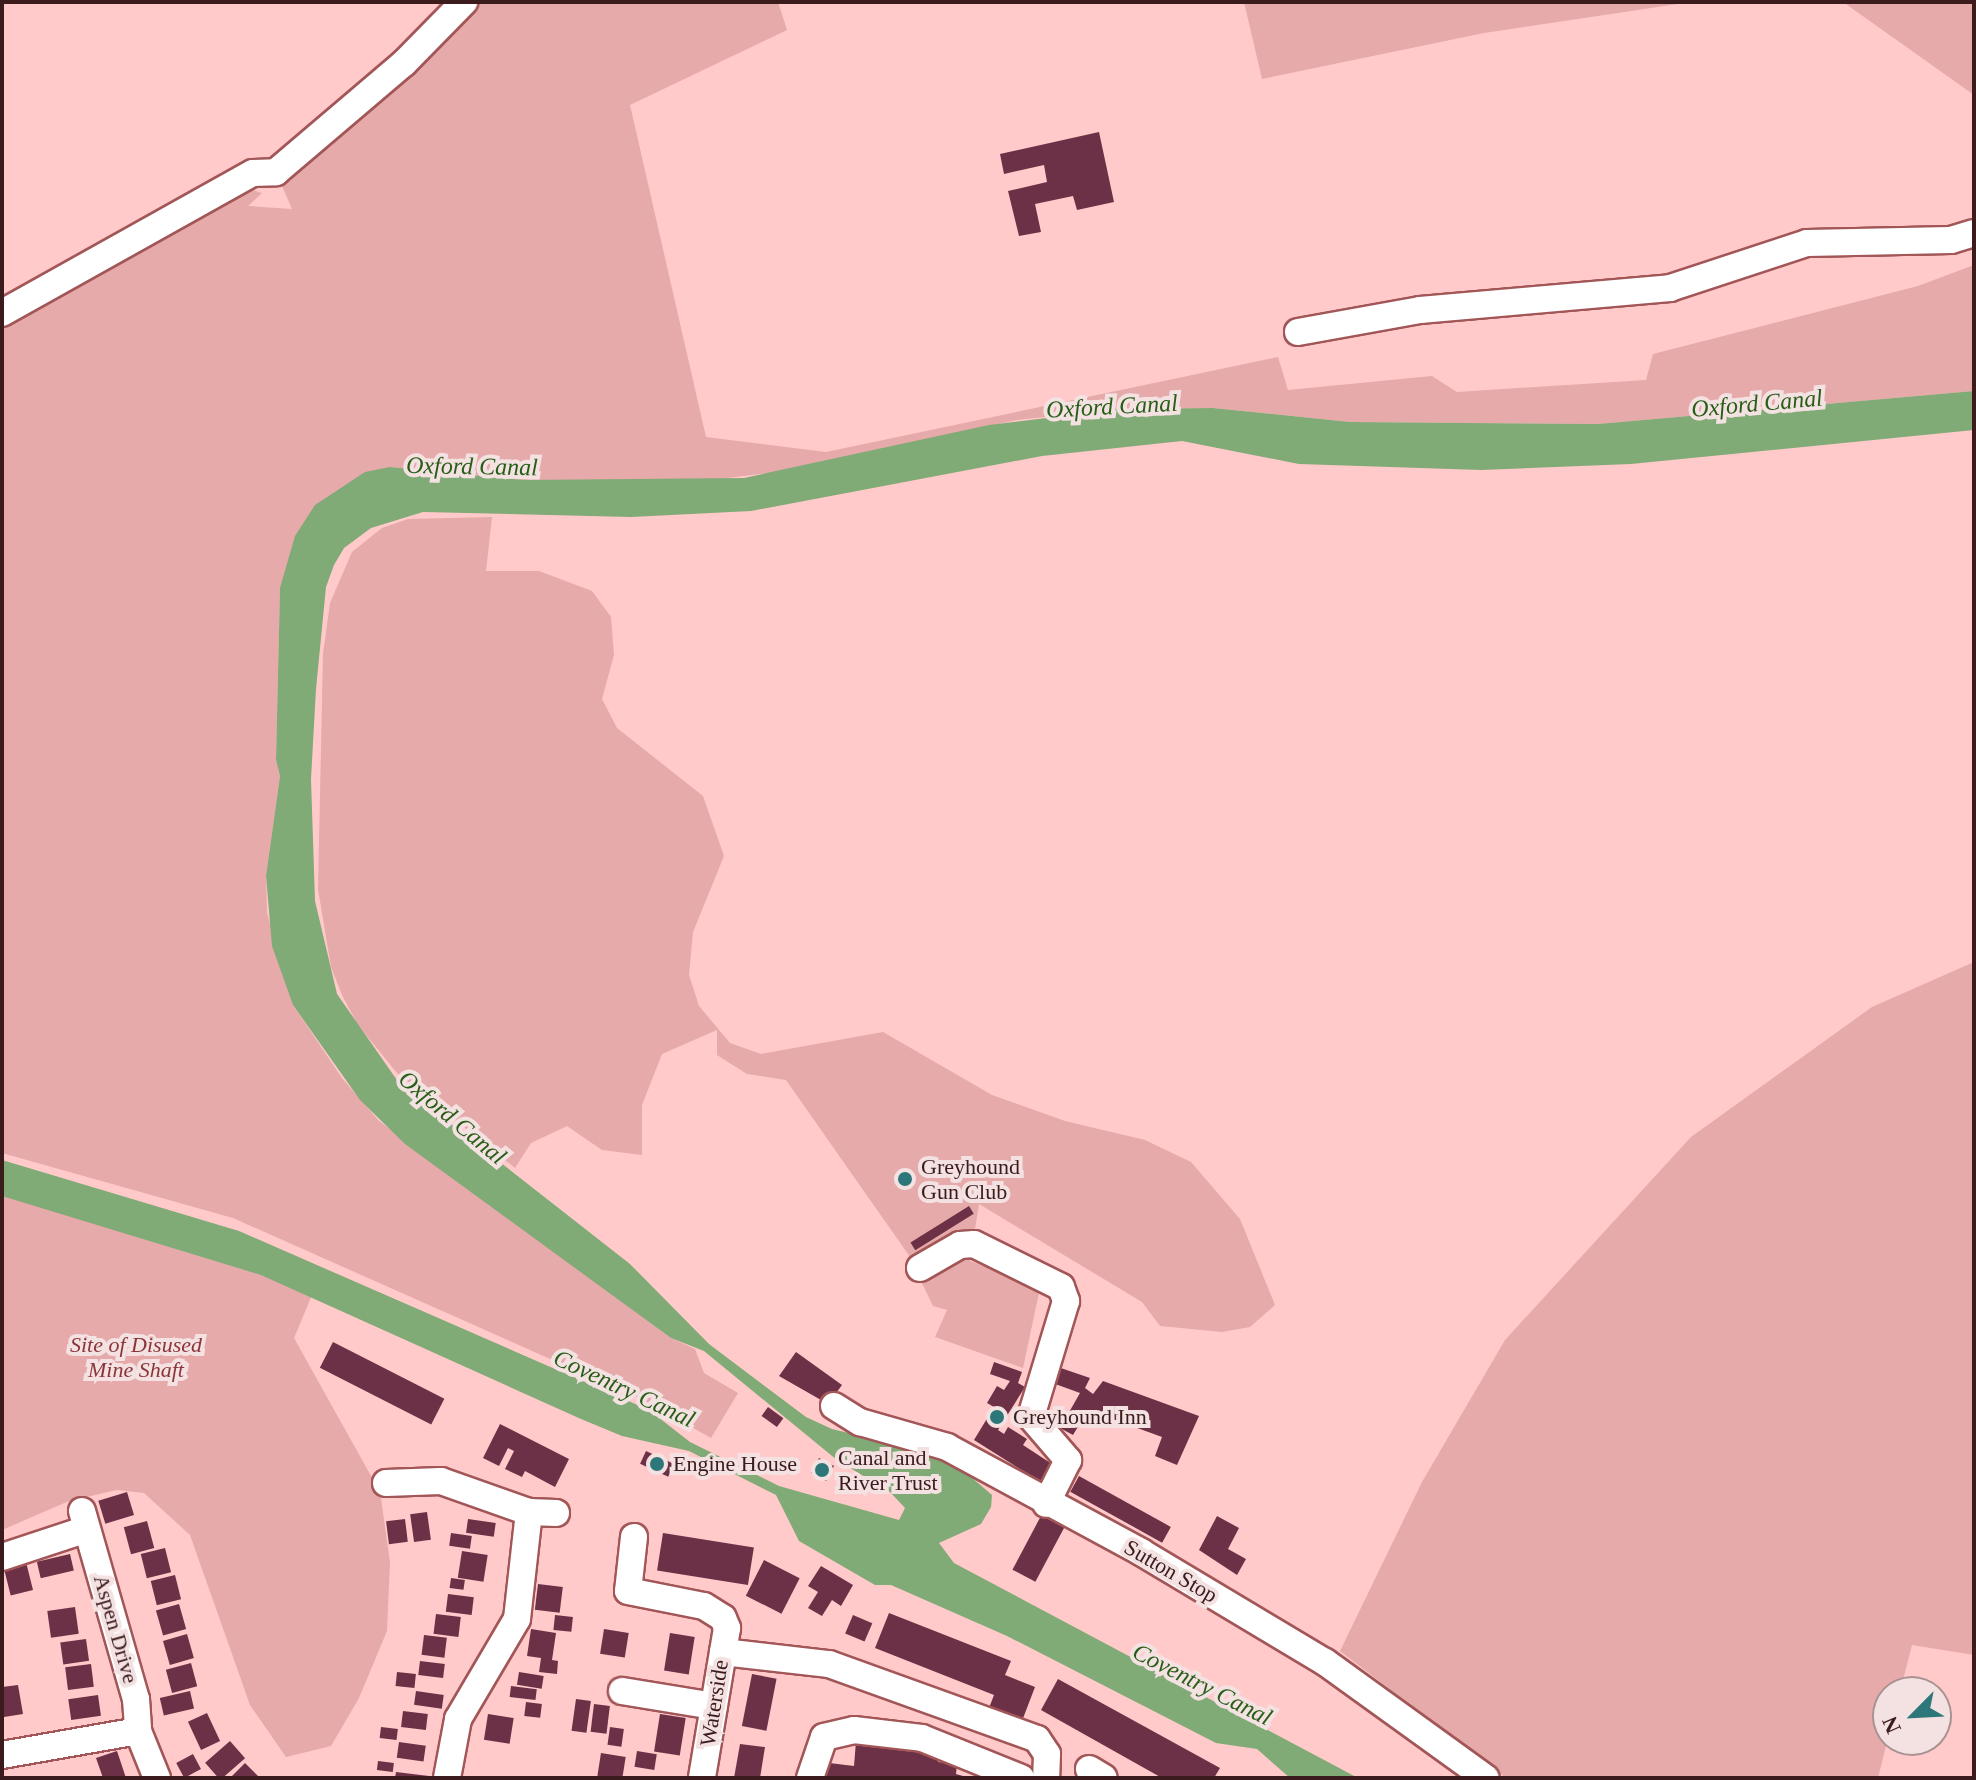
<!DOCTYPE html>
<html>
<head>
<meta charset="utf-8">
<style>
	body { margin:0 }
	#map { position:relative; width:1976px; height:1780px; overflow:hidden; background:#ffcac9; font-family:Georgia,serif }
	div>[style] { position:absolute }
	.green>* { inset:0; background:#e5aaa9 }
	.water>* { inset:0; background:#80aa76 }
	.building>* { inset:0; background:#6c3146; transform-origin:0 0 }
	.roads { filter:drop-shadow(2px 0 #a25657) drop-shadow(-2px 0 #a25657) drop-shadow(0 2px #a25657) drop-shadow(0 -2px #a25657) }
	.minor>* { height:26px; margin:-13px; padding:0 13px; transform-origin:13px; border-radius:13px; background:#fff }
	.dots>* { width:22px; height:22px; translate:-50% -50%; box-sizing:border-box; border:4px solid #f4e1e1; border-radius:50% }
	span { translate:-50% -50%; white-space:nowrap; text-align:center; line-height:1.15; -webkit-text-stroke:8px #f4e1e1; paint-order:stroke }
	.poi-label { font-size:22px; color:#3b1b1c }
	.left { translate:0 -50%; text-align:left }
	.park-label { font-size:22px; color:#8b353a; font-style:italic }
	.street-label { font-size:22px; color:#3b1b1c }
	.water-label { font-size:24px; color:#275e17; font-style:italic }
	.frame { position:absolute; inset:0; border:4px solid #3b1b1c; pointer-events:none }
	.north { position:absolute; left:1872px; top:1676px; width:80px; height:80px; box-sizing:border-box; background:#f4e1e1; border:2px solid #aa9292; border-radius:50%; rotate:246deg; font-size:22px; font-weight:700; line-height:32px; text-align:center; color:#3b1b1c }
	.north::after { content:''; display:block; margin:auto; width:28px; height:36px; background:#2d777a; clip-path:polygon(50% 0,100% 100%,50% 72%,0 100%) }
</style>
</head>
<body>
<div id="map">
	<div class="green">
		<i style="clip-path:polygon(464px 2px,778px 2px,787px 30px,630px 105px,706px 437px,826px 452px,1278px 357px,1288px 390px,1432px 376px,1457px 392px,1646px 380px,1653px 354px,1918px 286px,1974px 265px,1974px 391px,1598px 424px,1350px 422px,1213px 408px,1120px 409px,1017px 420px,777px 472px,711px 480px,524px 480px,390px 467px,280px 588px,276px 760px,280px 776px,266px 876px,267px 913px,293px 1005px,342px 1078px,379px 1121px,671px 1338px,695px 1349px,704px 1373px,738px 1393px,711px 1438px,647px 1402px,233px 1218px,2px 1153px,2px 321px,243px 187px,262px 193px,248px 206px,292px 209px,276px 172px)"></i>
		<i style="clip-path:polygon(1244px 2px,1691px 2px,1484px 33px,1262px 79px)"></i>
		<i style="clip-path:polygon(1843px 2px,1974px 2px,1974px 95px)"></i>
		<i style="clip-path:polygon(492px 517px,486px 571px,539px 571px,592px 591px,611px 617px,614px 655px,602px 699px,617px 728px,703px 796px,724px 856px,693px 932px,689px 975px,699px 1006px,730px 1043px,761px 1054px,883px 1032px,992px 1095px,1065px 1121px,1145px 1140px,1191px 1162px,1240px 1219px,1275px 1305px,1250px 1327px,1222px 1332px,1160px 1326px,1142px 1302px,979px 1204px,970px 1261px,1040px 1288px,1023px 1368px,935px 1337px,947px 1310px,933px 1306px,908px 1254px,786px 1080px,747px 1074px,717px 1055px,717px 1030px,662px 1054px,642px 1105px,642px 1155px,602px 1150px,567px 1126px,531px 1143px,515px 1168px,397px 1073px,358px 1025px,342px 995px,331px 967px,318px 889px,323px 654px,330px 603px,352px 552px,382px 528px,408px 519px)"></i>
		<i style="clip-path:polygon(1974px 962px,1974px 1655px,1912px 1645px,1900px 1692px,1888px 1692px,1888px 1738px,1878px 1778px,1506px 1778px,1340px 1651px,1422px 1482px,1505px 1340px,1691px 1137px,1872px 1007px)"></i>
		<i style="clip-path:polygon(2px 1177px,317px 1283px,294px 1338px,380px 1492px,390px 1562px,387px 1631px,359px 1698px,331px 1746px,286px 1757px,250px 1705px,190px 1535px,144px 1493px,117px 1490px,69px 1501px,2px 1530px)"></i>
	</div>
	<div class="water">
		<i style="clip-path:polygon(1974px 391px,1974px 430px,1631px 464px,1481px 470px,1299px 464px,1182px 441px,1042px 456px,751px 511px,631px 517px,423px 512px,371px 528px,344px 548px,334px 565px,326px 587px,316px 689px,311px 779px,315px 901px,337px 994px,399px 1083px,630px 1264px,709px 1344px,806px 1417px,832px 1429px,943px 1456px,971px 1477px,992px 1495px,991px 1507px,981px 1524px,939px 1543px,954px 1563px,1358px 1778px,1290px 1778px,1257px 1749px,1216px 1743px,1007px 1636px,891px 1585px,875px 1585px,799px 1541px,776px 1495px,689px 1451px,622px 1436px,581px 1419px,261px 1275px,2px 1196px,2px 1160px,239px 1231px,649px 1410px,690px 1442px,779px 1486px,899px 1520px,905px 1508px,890px 1492px,837px 1460px,704px 1351px,671px 1338px,405px 1144px,360px 1100px,293px 1005px,272px 946px,266px 876px,280px 776px,276px 760px,280px 588px,295px 536px,315px 505px,365px 472px,390px 467px,524px 480px,744px 478px,989px 425px,1120px 409px,1213px 408px,1350px 422px,1598px 424px)"></i>
	</div>
	<div class="building">
		<i style="clip-path:polygon(1099px 132px,1114px 202px,1077px 210px,1073px 196px,1035px 204px,1041px 232px,1019px 236px,1008px 191px,1047px 182px,1044px 165px,1004px 174px,1000px 154px)"></i>
		<i style="left:969px;top:1206px;width:9px;height:69px;rotate:58deg"></i>
		<i style="left:333px;top:1342px;width:125px;height:29px;rotate:27deg"></i>
		<i style="clip-path:polygon(796px 1352px,842px 1385px,828px 1404px,779px 1376px)"></i>
		<i style="clip-path:polygon(994px 1362px,1022px 1372px,1018px 1383px,1025px 1387px,998px 1430px,1004px 1434px,1008px 1427px,1027px 1439px,1023px 1445px,1055px 1466px,1044px 1484px,974px 1440px,994px 1407px,987px 1403px,997px 1386px,1004px 1390px,1010px 1381px,990px 1374px)"></i>
		<i style="clip-path:polygon(1052px 1365px,1090px 1378px,1085px 1388px,1093px 1394px,1103px 1381px,1199px 1416px,1177px 1465px,1155px 1456px,1162px 1437px,1088px 1410px,1073px 1435px,1060px 1428px,1080px 1393px,1047px 1381px)"></i>
		<i style="left:768px;top:1407px;width:19px;height:11px;rotate:36deg"></i>
		<i style="clip-path:polygon(500px 1424px,569px 1459px,555px 1487px,525px 1471px,522px 1477px,505px 1469px,514px 1451px,508px 1448px,499px 1466px,483px 1458px)"></i>
		<i style="left:646px;top:1451px;width:31px;height:14px;rotate:25deg"></i>
		<i style="left:819px;top:1458px;width:17px;height:17px;rotate:28deg"></i>
		<i style="left:1079px;top:1476px;width:105px;height:18px;rotate:29deg"></i>
		<i style="left:127px;top:1492px;width:24px;height:30px;rotate:73deg"></i>
		<i style="left:427px;top:1512px;width:28px;height:17px;rotate:82deg"></i>
		<i style="left:1042px;top:1514px;width:26px;height:63px;rotate:28deg"></i>
		<i style="clip-path:polygon(1217px 1516px,1239px 1528px,1228px 1549px,1246px 1559px,1237px 1575px,1199px 1550px)"></i>
		<i style="left:405px;top:1519px;width:23px;height:19px;rotate:83deg"></i>
		<i style="left:468px;top:1519px;width:28px;height:14px;rotate:8deg"></i>
		<i style="left:147px;top:1521px;width:28px;height:24px;rotate:75deg"></i>
		<i style="left:451px;top:1533px;width:21px;height:13px;rotate:8deg"></i>
		<i style="left:663px;top:1533px;width:92px;height:38px;rotate:9deg"></i>
		<i style="left:165px;top:1548px;width:25px;height:25px;rotate:76deg"></i>
		<i style="left:462px;top:1551px;width:26px;height:27px;rotate:9deg"></i>
		<i style="left:70px;top:1554px;width:17px;height:34px;rotate:77deg"></i>
		<i style="left:25px;top:1558px;width:33px;height:23px;rotate:76deg"></i>
		<i style="left:764px;top:1560px;width:40px;height:40px;rotate:27deg"></i>
		<i style="clip-path:polygon(821px 1566px,853px 1585px,841px 1606px,832px 1600px,822px 1616px,808px 1608px,818px 1592px,808px 1586px)"></i>
		<i style="left:175px;top:1575px;width:25px;height:25px;rotate:76deg"></i>
		<i style="left:451px;top:1578px;width:14px;height:10px;rotate:8deg"></i>
		<i style="left:538px;top:1584px;width:25px;height:26px;rotate:7deg"></i>
		<i style="left:448px;top:1594px;width:26px;height:18px;rotate:7deg"></i>
		<i style="left:179px;top:1604px;width:26px;height:24px;rotate:74deg"></i>
		<i style="left:75px;top:1607px;width:27px;height:28px;rotate:82deg"></i>
		<i style="clip-path:polygon(889px 1613px,1011px 1661px,1005px 1675px,1035px 1687px,1022px 1721px,989px 1708px,994px 1695px,875px 1648px)"></i>
		<i style="left:436px;top:1614px;width:25px;height:20px;rotate:7deg"></i>
		<i style="left:555px;top:1615px;width:18px;height:15px;rotate:6deg"></i>
		<i style="left:853px;top:1615px;width:21px;height:20px;rotate:23deg"></i>
		<i style="clip-path:polygon(531px 1629px,556px 1633px,552px 1660px,558px 1661px,557px 1674px,539px 1672px,541px 1658px,527px 1656px)"></i>
		<i style="left:604px;top:1629px;width:25px;height:25px;rotate:9deg"></i>
		<i style="left:670px;top:1633px;width:25px;height:38px;rotate:9deg"></i>
		<i style="left:187px;top:1634px;width:25px;height:25px;rotate:74deg"></i>
		<i style="left:424px;top:1635px;width:23px;height:20px;rotate:7deg"></i>
		<i style="left:86px;top:1639px;width:22px;height:26px;rotate:82deg"></i>
		<i style="left:420px;top:1661px;width:25px;height:14px;rotate:7deg"></i>
		<i style="left:191px;top:1663px;width:24px;height:26px;rotate:75deg"></i>
		<i style="left:91px;top:1664px;width:23px;height:26px;rotate:83deg"></i>
		<i style="left:397px;top:1672px;width:19px;height:14px;rotate:6deg"></i>
		<i style="left:519px;top:1672px;width:25px;height:13px;rotate:9deg"></i>
		<i style="left:752px;top:1674px;width:25px;height:53px;rotate:11deg"></i>
		<i style="clip-path:polygon(1058px 1679px,1220px 1768px,1214px 1778px,1162px 1778px,1041px 1710px)"></i>
		<i style="clip-path:polygon(18px 1685px,23px 1714px,4px 1717px,2px 1687px)"></i>
		<i style="left:511px;top:1686px;width:26px;height:11px;rotate:7deg"></i>
		<i style="left:190px;top:1691px;width:18px;height:31px;rotate:77deg"></i>
		<i style="left:416px;top:1691px;width:28px;height:14px;rotate:8deg"></i>
		<i style="left:98px;top:1695px;width:21px;height:30px;rotate:82deg"></i>
		<i style="left:576px;top:1699px;width:15px;height:32px;rotate:8deg"></i>
		<i style="left:526px;top:1702px;width:16px;height:14px;rotate:7deg"></i>
		<i style="left:594px;top:1704px;width:16px;height:28px;rotate:7deg"></i>
		<i style="left:403px;top:1711px;width:25px;height:16px;rotate:7deg"></i>
		<i style="left:207px;top:1713px;width:31px;height:21px;rotate:65deg"></i>
		<i style="left:488px;top:1714px;width:26px;height:26px;rotate:9deg"></i>
		<i style="left:660px;top:1714px;width:26px;height:38px;rotate:9deg"></i>
		<i style="left:381px;top:1727px;width:17px;height:11px;rotate:7deg"></i>
		<i style="left:610px;top:1727px;width:14px;height:18px;rotate:8deg"></i>
		<i style="left:230px;top:1741px;width:23px;height:33px;rotate:49deg"></i>
		<i style="clip-path:polygon(856px 1741px,924px 1746px,939px 1755px,938px 1762px,957px 1764px,956px 1774px,970px 1778px,819px 1778px,821px 1762px,854px 1766px)"></i>
		<i style="left:399px;top:1742px;width:27px;height:16px;rotate:8deg"></i>
		<i style="clip-path:polygon(740px 1744px,765px 1747px,760px 1778px,734px 1778px)"></i>
		<i style="clip-path:polygon(117px 1751px,126px 1778px,103px 1778px,96px 1758px)"></i>
		<i style="left:637px;top:1751px;width:20px;height:16px;rotate:9deg"></i>
		<i style="left:601px;top:1753px;width:25px;height:23px;rotate:9deg"></i>
		<i style="left:193px;top:1754px;width:17px;height:19px;rotate:62deg"></i>
		<i style="left:378px;top:1761px;width:16px;height:9px;rotate:7deg"></i>
		<i style="clip-path:polygon(245px 1763px,260px 1778px,230px 1778px)"></i>
		<i style="clip-path:polygon(396px 1772px,429px 1776px,429px 1778px,395px 1778px)"></i>
	</div>
	<div class="roads">
		<div class="minor">
			<i style="left:2px;top:313px;width:287px;rotate:-29.2deg"></i>
			<i style="left:253px;top:173px;width:23px;rotate:-2deg"></i>
			<i style="left:276px;top:172px;width:168px;rotate:-40.4deg"></i>
			<i style="left:404px;top:63px;width:86px;rotate:-45.5deg"></i>
			<i style="left:1298px;top:332px;width:124px;rotate:-10.2deg"></i>
			<i style="left:1420px;top:310px;width:251px;rotate:-5deg"></i>
			<i style="left:1670px;top:288px;width:144px;rotate:-18.2deg"></i>
			<i style="left:1807px;top:243px;width:144px;rotate:-1.2deg"></i>
			<i style="left:1951px;top:240px;width:24px;rotate:-17deg"></i>
			<i style="left:920px;top:1268px;width:46px;rotate:-29.9deg"></i>
			<i style="left:960px;top:1245px;width:14px;rotate:-4deg"></i>
			<i style="left:974px;top:1244px;width:97px;rotate:26.3deg"></i>
			<i style="left:1061px;top:1287px;width:15px;rotate:70deg"></i>
			<i style="left:1066px;top:1301px;width:121px;rotate:106.8deg"></i>
			<i style="left:1031px;top:1417px;width:57px;rotate:49.3deg"></i>
			<i style="left:1068px;top:1460px;width:49px;rotate:116.6deg"></i>
			<i style="left:834px;top:1406px;width:31px;rotate:32deg"></i>
			<i style="left:860px;top:1422px;width:91px;rotate:16deg"></i>
			<i style="left:947px;top:1447px;width:221px;rotate:28.4deg"></i>
			<i style="left:1141px;top:1552px;width:214px;rotate:30.9deg"></i>
			<i style="left:1325px;top:1662px;width:198px;rotate:35.8deg"></i>
			<i style="left:386px;top:1483px;width:55px;rotate:-2.1deg"></i>
			<i style="left:441px;top:1481px;width:93px;rotate:19.4deg"></i>
			<i style="left:82px;top:1511px;width:196px;rotate:74deg"></i>
			<i style="left:136px;top:1699px;width:32px;rotate:86deg"></i>
			<i style="left:138px;top:1731px;width:51px;rotate:68deg"></i>
			<i style="left:634px;top:1537px;width:54px;rotate:96.3deg"></i>
			<i style="left:628px;top:1591px;width:77px;rotate:11.2deg"></i>
			<i style="left:704px;top:1606px;width:22px;rotate:32deg"></i>
			<i style="left:723px;top:1618px;width:11px;rotate:68deg"></i>
			<i style="left:727px;top:1628px;width:152px;rotate:99.5deg"></i>
			<i style="left:2px;top:1557px;width:89px;rotate:-18.2deg"></i>
			<i style="left:723px;top:1652px;width:107px;rotate:6.5deg"></i>
			<i style="left:829px;top:1664px;width:221px;rotate:19.8deg"></i>
			<i style="left:1037px;top:1739px;width:18px;rotate:56deg"></i>
			<i style="left:1047px;top:1754px;width:24px;rotate:92deg"></i>
			<i style="left:622px;top:1691px;width:93px;rotate:9.3deg"></i>
			<i style="left:2px;top:1755px;width:138px;rotate:-10deg"></i>
			<i style="left:1089px;top:1769px;width:17px;rotate:31deg"></i>
			<i style="left:447px;top:1778px;width:60px;rotate:-79.4deg"></i>
			<i style="left:458px;top:1719px;width:116px;rotate:-59.5deg"></i>
			<i style="left:517px;top:1619px;width:108px;rotate:-83.6deg"></i>
			<i style="left:529px;top:1512px;width:27px;rotate:2deg"></i>
			<i style="left:810px;top:1778px;width:43px;rotate:-71.1deg"></i>
			<i style="left:824px;top:1737px;width:31px;rotate:-13deg"></i>
			<i style="left:854px;top:1730px;width:68px;rotate:6.7deg"></i>
			<i style="left:922px;top:1738px;width:107px;rotate:22deg"></i>
		</div>
	</div>
	<div class="dots">
		<i style="left:905px;top:1179px;background:#2d777a"></i>
		<i style="left:997px;top:1417px;background:#2d777a"></i>
		<i style="left:657px;top:1464px;background:#2d777a"></i>
		<i style="left:822px;top:1470px;background:#2d777a"></i>
	</div>
	<div class="poi-label">
		<span class="left" style="left:921px;top:1179px">Greyhound<br>Gun Club</span>
		<span class="left" style="left:1013px;top:1417px">Greyhound Inn</span>
		<span class="left" style="left:838px;top:1470px">Canal and<br>River Trust</span>
		<span class="left" style="left:673px;top:1464px">Engine House</span>
	</div>
	<div class="park-label">
		<span style="left:136px;top:1357px">Site of Disused<br>Mine Shaft</span>
	</div>
	<div class="street-label">
		<span style="left:1171px;top:1571px;rotate:30deg">Sutton Stop</span>
		<span style="left:116px;top:1629px;rotate:74deg">Aspen Drive</span>
		<span style="left:714px;top:1703px;rotate:-81deg">Waterside</span>
	</div>
	<div class="water-label">
		<span style="left:1757px;top:404px;rotate:-5deg">Oxford Canal</span>
		<span style="left:1112px;top:407px;rotate:-3deg">Oxford Canal</span>
		<span style="left:472px;top:467px;rotate:1deg">Oxford Canal</span>
		<span style="left:452px;top:1118px;rotate:40deg">Oxford Canal</span>
		<span style="left:624px;top:1389px;rotate:25deg">Coventry Canal</span>
		<span style="left:1202px;top:1685px;rotate:27deg">Coventry Canal</span>
	</div>
	<div class="frame"></div>
	<div class="north">N</div>
</div>
</body>
</html>
